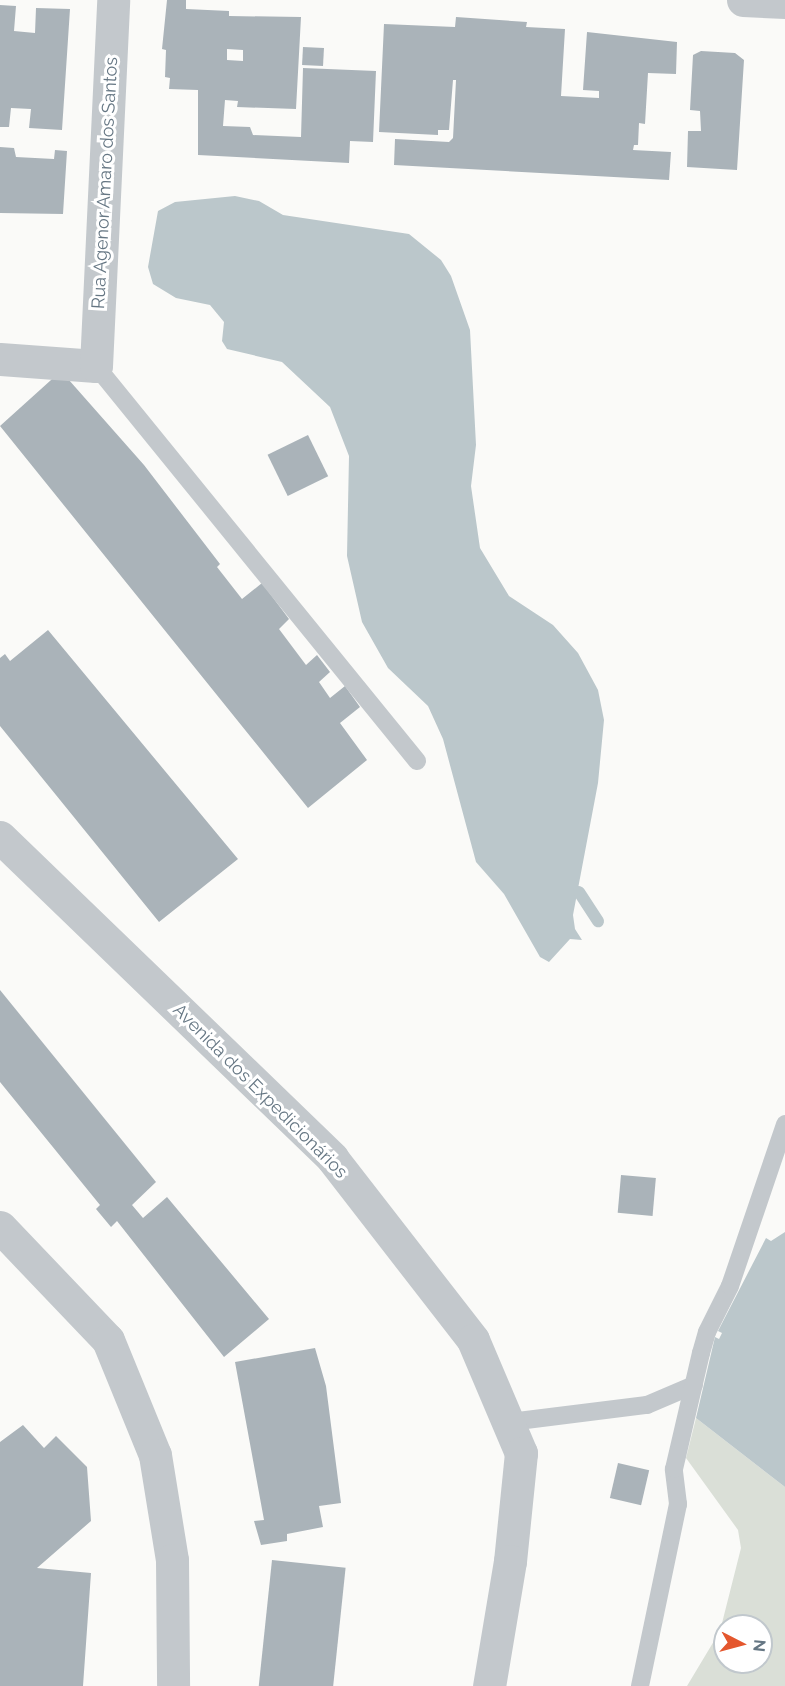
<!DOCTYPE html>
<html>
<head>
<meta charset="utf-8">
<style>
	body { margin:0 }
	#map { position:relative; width:785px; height:1686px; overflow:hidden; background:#fafaf8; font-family:Raleway,sans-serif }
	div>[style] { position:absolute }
	.green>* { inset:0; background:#dadfd7 }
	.water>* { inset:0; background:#bbc7cb }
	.stream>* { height:12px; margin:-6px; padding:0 6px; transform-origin:6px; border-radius:6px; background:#bbc7cb }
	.building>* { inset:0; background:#aab3b9; transform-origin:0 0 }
	.lane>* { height:18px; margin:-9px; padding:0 9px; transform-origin:9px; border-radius:9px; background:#c3c8cc }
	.street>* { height:33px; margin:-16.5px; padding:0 16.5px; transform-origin:16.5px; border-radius:16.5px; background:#c3c8cc }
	span { translate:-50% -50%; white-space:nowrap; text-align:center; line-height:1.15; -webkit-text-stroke:6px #fff; paint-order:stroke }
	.street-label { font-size:18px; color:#657683 }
	.north { position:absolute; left:713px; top:1614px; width:60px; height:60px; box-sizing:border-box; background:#fff; border:2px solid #c1c8cd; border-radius:50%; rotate:96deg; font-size:16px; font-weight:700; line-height:24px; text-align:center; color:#657683 }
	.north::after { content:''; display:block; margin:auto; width:21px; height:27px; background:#e4572e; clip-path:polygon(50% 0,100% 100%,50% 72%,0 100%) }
</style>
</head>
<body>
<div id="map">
	<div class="green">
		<i style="clip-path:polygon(evenodd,696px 1418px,785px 1487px,785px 1686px,687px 1686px,720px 1631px,741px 1548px,738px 1530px,686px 1458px,696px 1418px,725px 1626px,761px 1626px,761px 1662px,725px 1662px,725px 1626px)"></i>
	</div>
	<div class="water">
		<i style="clip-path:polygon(235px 196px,259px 201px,283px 215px,409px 234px,441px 260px,451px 276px,470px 330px,476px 445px,471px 486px,480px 548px,509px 596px,553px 625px,578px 653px,598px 690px,604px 720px,598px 783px,573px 915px,575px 929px,582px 940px,570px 939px,549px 962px,540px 957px,504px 894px,476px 862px,443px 739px,428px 706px,388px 668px,362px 622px,347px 556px,349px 456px,330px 407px,282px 362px,227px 349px,222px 341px,224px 322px,210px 305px,176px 298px,153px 284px,148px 267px,158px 211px,175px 202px)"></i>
		<i style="clip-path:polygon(785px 1232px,785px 1487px,696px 1418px,715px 1337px,719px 1339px,722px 1333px,718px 1331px,766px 1238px,771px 1241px)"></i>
	</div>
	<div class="stream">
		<i style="left:579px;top:892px;width:35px;rotate:57deg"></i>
	</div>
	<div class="building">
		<i style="clip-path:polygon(evenodd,167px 0,186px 0,186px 9px,229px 11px,229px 16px,301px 17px,296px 109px,237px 107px,238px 101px,225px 100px,223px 126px,250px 127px,253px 135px,301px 137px,303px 68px,376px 71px,373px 142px,350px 141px,349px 163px,198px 155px,198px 90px,169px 89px,170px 78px,165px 77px,166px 50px,162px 49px,167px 0,227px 49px,243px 50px,243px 61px,227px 60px,227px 49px)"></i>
		<i style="clip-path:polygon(0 5px,16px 6px,14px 31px,35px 33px,36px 8px,70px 9px,62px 130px,29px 128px,31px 109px,11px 108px,9px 127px,0 127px)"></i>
		<i style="clip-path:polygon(456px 17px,527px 22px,526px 27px,565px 29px,561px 96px,599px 98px,599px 91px,583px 90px,587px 32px,677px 42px,676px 74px,648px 73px,645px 124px,639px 123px,638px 145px,634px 145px,633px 150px,671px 152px,669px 180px,394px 165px,395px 139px,449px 142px,453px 138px,456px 80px,453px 80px,449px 130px,438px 130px,438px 135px,379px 132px,384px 24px,455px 27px)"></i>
		<i style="left:303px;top:47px;width:21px;height:18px;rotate:3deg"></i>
		<i style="clip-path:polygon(701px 51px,735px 53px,744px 60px,737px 170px,687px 167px,688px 131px,701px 131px,700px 111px,690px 110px,693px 55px)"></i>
		<i style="clip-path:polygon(0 147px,14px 148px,16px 157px,54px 159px,55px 150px,67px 151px,63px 214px,0 213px)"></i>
		<i style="clip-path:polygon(61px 371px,144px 465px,220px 564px,217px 567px,242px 599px,262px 583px,289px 619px,279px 629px,306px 665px,317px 655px,330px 672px,319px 682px,330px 698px,345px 686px,360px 707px,340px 723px,367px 760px,308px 808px,0 426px)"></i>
		<i style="left:308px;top:435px;width:46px;height:45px;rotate:64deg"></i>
		<i style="clip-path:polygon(48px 630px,238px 859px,159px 922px,0 726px,0 658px,5px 654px,10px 661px)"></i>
		<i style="clip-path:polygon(0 990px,156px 1182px,132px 1205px,143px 1218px,167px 1197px,269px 1319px,224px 1357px,117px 1221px,111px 1227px,96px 1209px,100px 1205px,0 1082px)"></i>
		<i style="left:621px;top:1175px;width:35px;height:38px;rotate:5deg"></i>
		<i style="clip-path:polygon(315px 1348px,326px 1386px,341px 1503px,319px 1506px,323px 1527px,287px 1534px,287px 1541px,261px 1545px,254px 1521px,264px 1520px,235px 1362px)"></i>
		<i style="clip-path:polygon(23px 1425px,44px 1448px,56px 1436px,87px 1467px,91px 1521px,37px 1568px,91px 1573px,83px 1686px,0 1686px,0 1442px)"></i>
		<i style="left:618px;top:1463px;width:32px;height:36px;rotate:13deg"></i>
		<i style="left:272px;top:1560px;width:74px;height:127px;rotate:6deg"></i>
	</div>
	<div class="lane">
		<i style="left:96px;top:366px;width:509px;rotate:50.9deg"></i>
		<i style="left:510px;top:1422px;width:138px;rotate:-7.1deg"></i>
		<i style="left:647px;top:1405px;width:51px;rotate:-23.1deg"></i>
		<i style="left:640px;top:1686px;width:186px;rotate:-78.2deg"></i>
		<i style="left:678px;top:1504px;width:35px;rotate:-97deg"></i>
		<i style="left:674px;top:1469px;width:119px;rotate:-76.9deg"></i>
		<i style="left:701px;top:1353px;width:22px;rotate:-74deg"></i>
		<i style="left:707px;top:1332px;width:51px;rotate:-63.4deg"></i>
		<i style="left:730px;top:1286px;width:171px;rotate:-71.2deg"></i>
	</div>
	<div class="street">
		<i style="left:743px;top:0;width:42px;rotate:2.7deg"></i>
		<i style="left:0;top:359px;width:96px;rotate:4.2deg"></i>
		<i style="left:96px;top:366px;width:366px;rotate:-87.3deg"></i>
		<i style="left:0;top:837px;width:462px;rotate:44deg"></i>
		<i style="left:332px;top:1158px;width:230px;rotate:52.2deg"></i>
		<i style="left:473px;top:1340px;width:123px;rotate:67deg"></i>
		<i style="left:521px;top:1453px;width:109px;rotate:95.8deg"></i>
		<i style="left:510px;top:1561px;width:127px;rotate:99.5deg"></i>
		<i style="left:0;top:1227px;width:156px;rotate:46.3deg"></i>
		<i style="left:108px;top:1340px;width:124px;rotate:67.8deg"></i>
		<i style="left:155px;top:1455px;width:106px;rotate:80.8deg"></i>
		<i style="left:172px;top:1560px;width:126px;rotate:89.5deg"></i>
	</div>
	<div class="street-label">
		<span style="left:105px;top:183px;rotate:-87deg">Rua Agenor Amaro dos Santos</span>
		<span style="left:260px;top:1091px;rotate:45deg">Avenida dos Expedicionários</span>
	</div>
	<div class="north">N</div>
</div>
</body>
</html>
